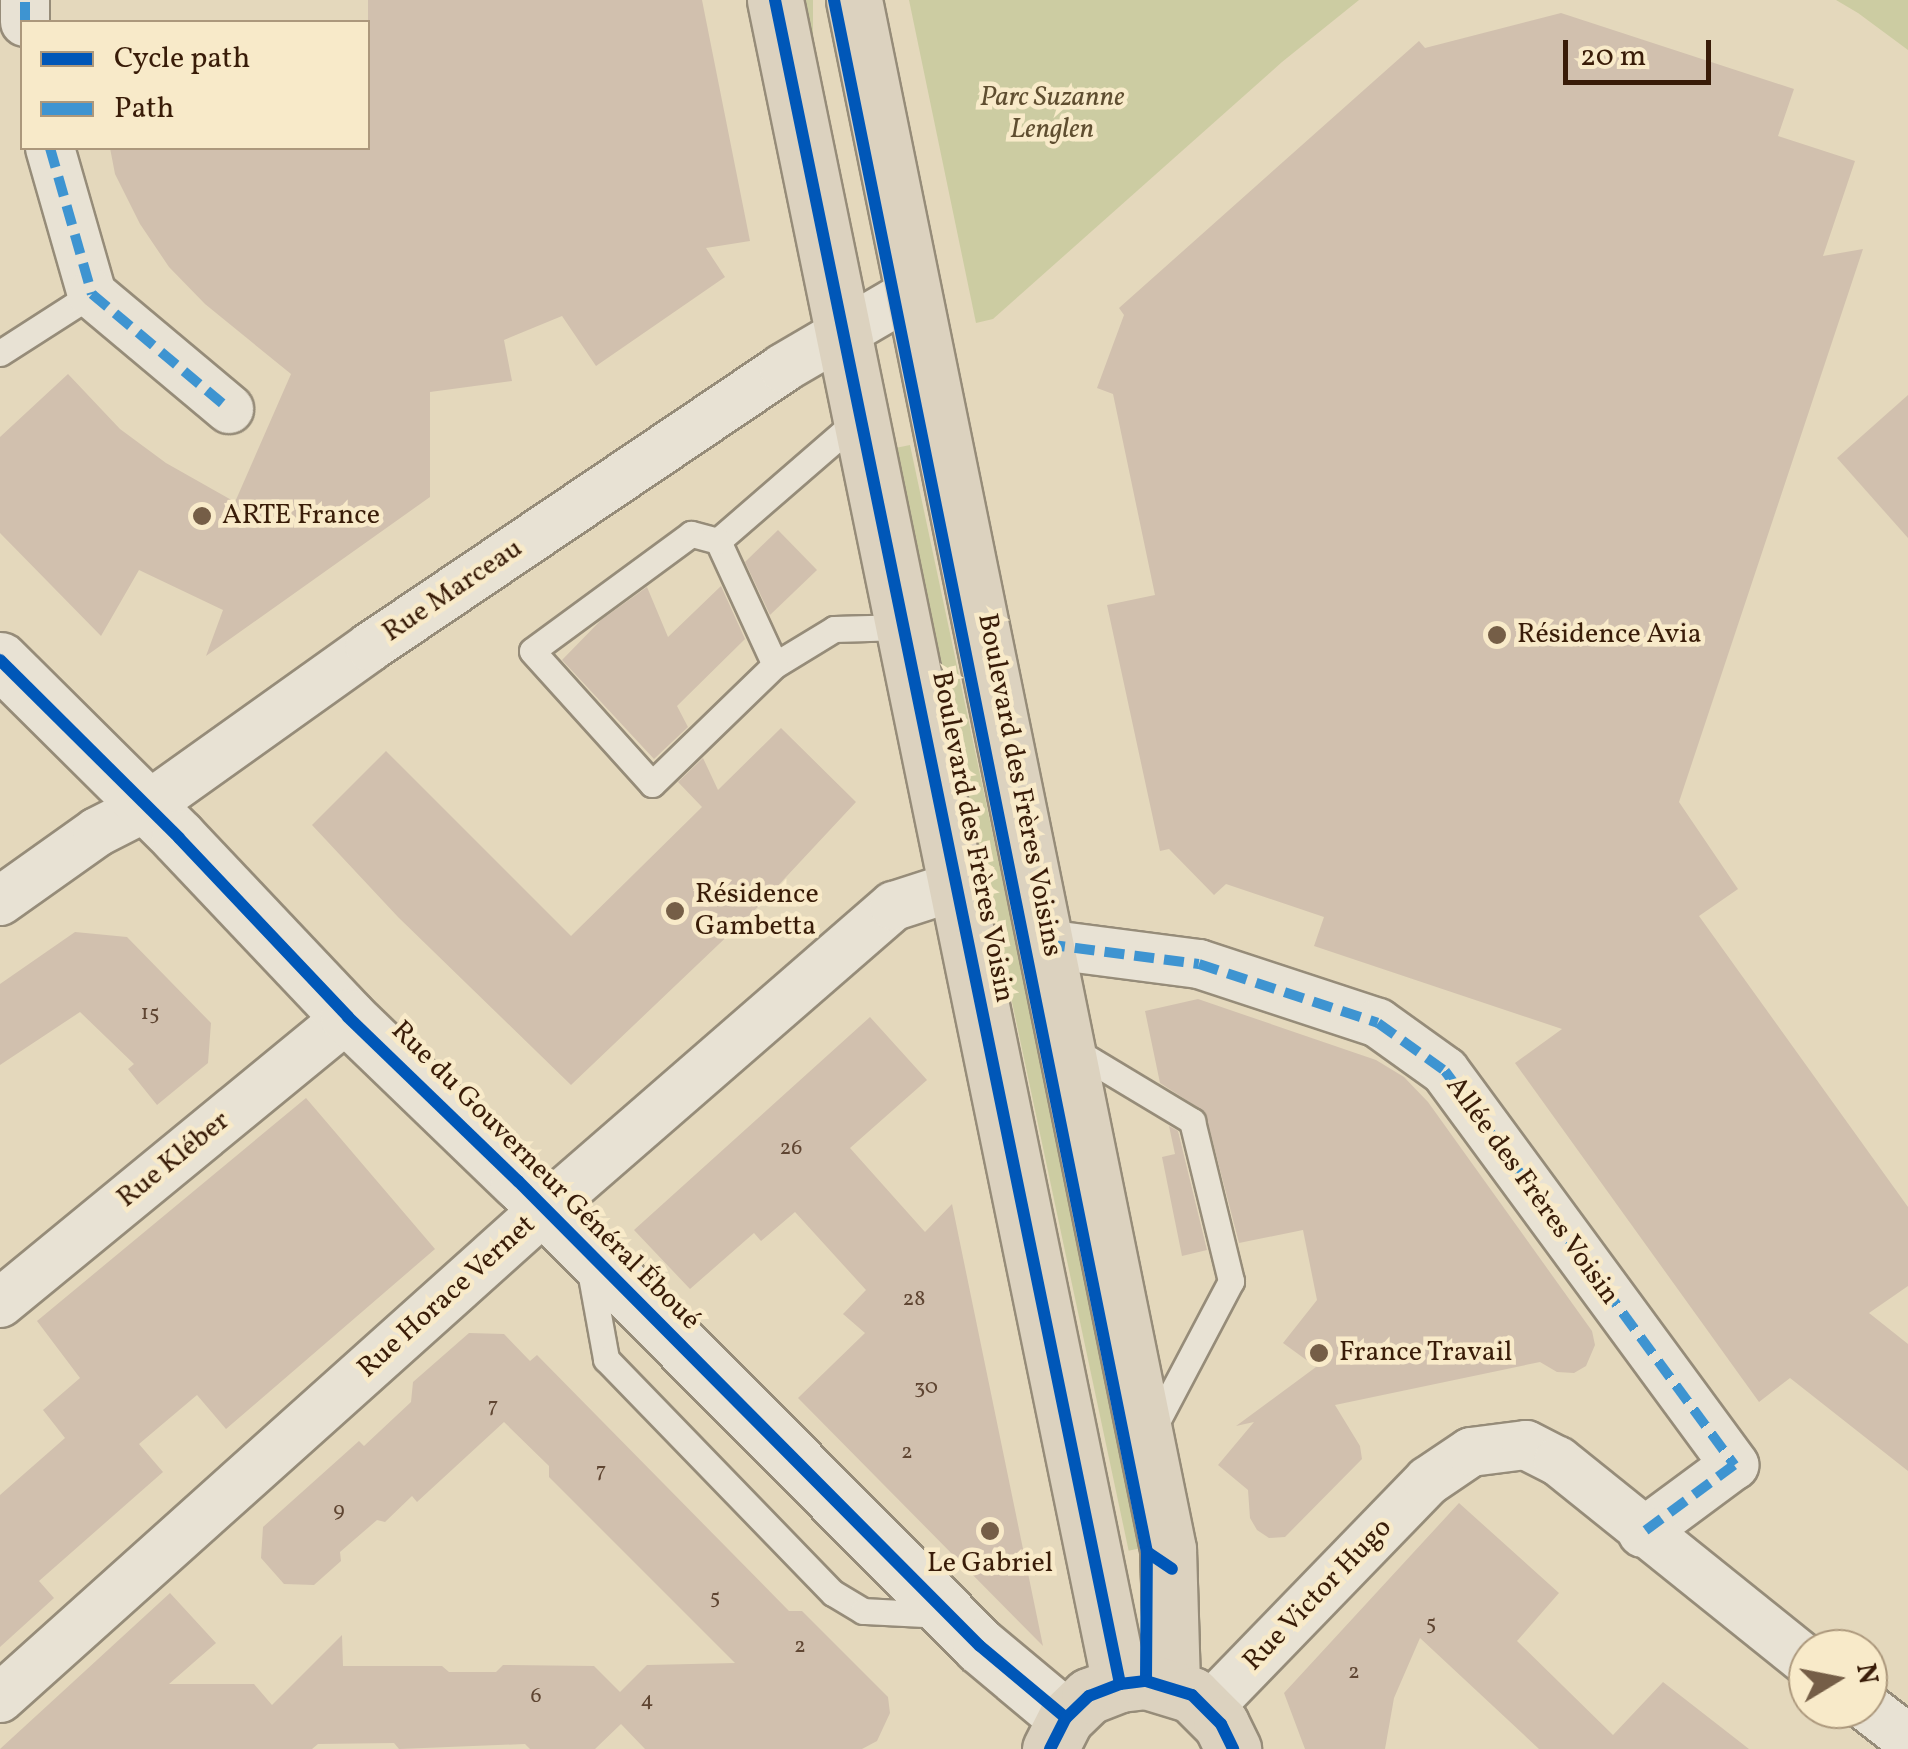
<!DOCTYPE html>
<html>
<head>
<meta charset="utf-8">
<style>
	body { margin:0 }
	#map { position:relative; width:1908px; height:1749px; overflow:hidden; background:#e4d8bc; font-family:Vollkorn,serif }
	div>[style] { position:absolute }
	.green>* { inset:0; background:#cccca2; transform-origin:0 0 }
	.building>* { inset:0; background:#d1c0ae }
	.roads { filter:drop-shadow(2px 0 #968c79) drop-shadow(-2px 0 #968c79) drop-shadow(0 2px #968c79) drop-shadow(0 -2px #968c79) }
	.lane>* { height:25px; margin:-12.5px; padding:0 12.5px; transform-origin:12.5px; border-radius:12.5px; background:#e8e2d4 }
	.street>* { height:48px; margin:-24px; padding:0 24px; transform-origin:24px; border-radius:24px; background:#e8e2d4 }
	.secondary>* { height:55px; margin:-27.5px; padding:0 27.5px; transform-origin:27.5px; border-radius:27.5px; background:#e8e2d4 }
	.primary>* { height:55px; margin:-27.5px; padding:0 27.5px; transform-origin:27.5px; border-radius:27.5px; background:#dcd2bf }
	.quiet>* { height:10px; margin-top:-5px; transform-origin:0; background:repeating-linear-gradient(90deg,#3e94d1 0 20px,transparent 0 30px) }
	.cycleway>* { height:12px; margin:-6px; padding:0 6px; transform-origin:6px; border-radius:6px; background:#0057b8 }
	.dots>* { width:28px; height:28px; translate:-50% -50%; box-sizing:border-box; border:5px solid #f8eac9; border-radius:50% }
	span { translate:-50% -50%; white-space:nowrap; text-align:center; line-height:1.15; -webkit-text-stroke:9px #f8eac9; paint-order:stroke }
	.number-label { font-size:22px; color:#5f4532 }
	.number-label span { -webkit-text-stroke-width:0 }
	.park-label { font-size:28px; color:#5f4e30; font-style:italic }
	.poi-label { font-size:28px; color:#391c08 }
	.left { translate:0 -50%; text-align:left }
	.street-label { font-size:28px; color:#391c08 }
	.legend { position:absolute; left:20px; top:20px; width:350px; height:130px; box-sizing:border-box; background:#f8eac9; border:2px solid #ac987c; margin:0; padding:12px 18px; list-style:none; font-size:30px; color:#391c08 }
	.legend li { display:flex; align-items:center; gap:20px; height:50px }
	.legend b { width:50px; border:2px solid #ac987c }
	.north { position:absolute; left:1788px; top:1629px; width:100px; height:100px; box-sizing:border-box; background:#f8eac9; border:2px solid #ac987c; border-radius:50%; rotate:80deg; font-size:28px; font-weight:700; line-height:40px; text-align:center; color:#391c08 }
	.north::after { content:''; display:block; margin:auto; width:35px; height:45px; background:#755e47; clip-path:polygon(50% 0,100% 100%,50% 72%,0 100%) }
	.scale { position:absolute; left:1563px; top:40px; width:148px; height:45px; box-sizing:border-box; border:5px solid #391c08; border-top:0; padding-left:12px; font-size:30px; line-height:35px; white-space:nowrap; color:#391c08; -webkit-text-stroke:8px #f8eac9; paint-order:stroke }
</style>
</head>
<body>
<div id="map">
	<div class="green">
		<i style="left:801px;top:0;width:12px;height:271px"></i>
		<i style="clip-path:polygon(909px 0,1359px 0,1282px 62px,993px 319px,976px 323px)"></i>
		<i style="clip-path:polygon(1836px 0,1908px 0,1908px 50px,1858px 13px)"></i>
		<i style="left:910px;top:445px;width:1127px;height:16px;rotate:78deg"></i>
	</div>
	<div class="building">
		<i style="clip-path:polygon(368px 0,702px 0,750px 241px,706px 248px,725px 277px,596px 366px,562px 316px,504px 340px,512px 381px,430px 392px,430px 497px,206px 656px,223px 610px,139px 570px,101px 636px,0 533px,0 437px,68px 374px,120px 429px,166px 463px,235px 502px,291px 374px,205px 304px,169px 267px,140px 224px,115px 174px,110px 148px,368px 148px)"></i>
		<i style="clip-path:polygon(1561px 13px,1794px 89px,1778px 136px,1855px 161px,1823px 256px,1863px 249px,1679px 802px,1738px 889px,1699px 916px,1908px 1207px,1908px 1286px,1869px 1313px,1908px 1344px,1908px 1471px,1790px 1378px,1759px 1402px,1515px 1063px,1562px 1029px,1314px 946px,1324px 917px,1226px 884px,1214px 895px,1169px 849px,1160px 851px,1107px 605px,1155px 595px,1113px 394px,1097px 388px,1124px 315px,1119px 308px,1419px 41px,1425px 48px)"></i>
		<i style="clip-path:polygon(1908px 395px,1908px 538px,1837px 458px)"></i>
		<i style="clip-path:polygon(778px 530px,817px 570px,770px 615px,745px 562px)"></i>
		<i style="clip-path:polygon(721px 586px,745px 639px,677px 706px,688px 727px,654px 759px,562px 660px,601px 620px,647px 587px,668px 637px)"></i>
		<i style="clip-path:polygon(781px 728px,856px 802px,760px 905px,571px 1085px,398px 917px,312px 825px,386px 751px,571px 936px,702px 807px,678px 782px,703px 758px,718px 790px)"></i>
		<i style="clip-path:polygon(75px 932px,127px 937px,211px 1023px,208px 1063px,157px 1105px,128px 1069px,134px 1064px,80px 1012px,0 1065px,0 984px)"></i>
		<i style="clip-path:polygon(1198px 999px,1376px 1060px,1404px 1077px,1428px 1102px,1592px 1331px,1595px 1345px,1586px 1366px,1574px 1373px,1557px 1372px,1540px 1362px,1335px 1405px,1360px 1446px,1362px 1459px,1285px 1537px,1269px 1538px,1257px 1530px,1250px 1518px,1248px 1490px,1218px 1465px,1254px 1422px,1236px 1426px,1316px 1367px,1283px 1343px,1317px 1300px,1303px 1230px,1239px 1243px,1205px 1112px,1160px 1083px,1145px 1011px)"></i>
		<i style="clip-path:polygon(870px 1017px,927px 1080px,850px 1148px,925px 1232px,952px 1204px,1043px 1646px,798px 1398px,865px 1333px,843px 1314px,866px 1290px,795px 1212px,761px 1241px,754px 1233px,690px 1289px,634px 1230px)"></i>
		<i style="clip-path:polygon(306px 1098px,435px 1249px,226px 1429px,197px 1395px,139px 1444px,163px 1472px,39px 1581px,54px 1598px,0 1647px,0 1495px,65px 1438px,43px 1410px,80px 1378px,37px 1321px)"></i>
		<i style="clip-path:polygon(1169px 1126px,1178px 1131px,1207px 1250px,1182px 1256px,1162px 1157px,1175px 1154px)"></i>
		<i style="clip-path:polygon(469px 1333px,504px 1334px,530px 1361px,537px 1355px,789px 1611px,802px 1611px,888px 1697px,890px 1713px,877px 1741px,862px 1749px,645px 1749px,621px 1724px,595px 1749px,530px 1749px,525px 1744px,399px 1749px,394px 1743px,318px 1744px,312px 1749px,0 1749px,170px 1593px,216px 1643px,169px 1684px,254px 1684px,272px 1705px,342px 1635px,343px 1666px,442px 1666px,449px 1672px,496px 1672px,503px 1665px,594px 1666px,620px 1692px,647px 1665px,735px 1663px,549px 1477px,549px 1466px,504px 1422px,417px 1502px,412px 1496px,385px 1522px,377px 1520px,340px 1552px,341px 1561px,314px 1585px,284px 1584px,261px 1558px,263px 1527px,359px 1441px,364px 1446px,411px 1402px,413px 1382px)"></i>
		<i style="clip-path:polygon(1459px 1503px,1559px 1593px,1517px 1641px,1613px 1735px,1663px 1682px,1749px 1749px,1539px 1749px,1420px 1638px,1394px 1698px,1385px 1749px,1305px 1749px,1284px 1693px)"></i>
	</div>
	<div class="roads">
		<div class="lane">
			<i style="left:0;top:353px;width:109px;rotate:-32.7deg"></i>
			<i style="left:861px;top:417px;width:189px;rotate:139.1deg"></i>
			<i style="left:718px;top:541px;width:136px;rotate:65.3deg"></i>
			<i style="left:775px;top:665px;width:69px;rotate:-31.4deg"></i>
			<i style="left:834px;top:629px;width:70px;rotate:-1.6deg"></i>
			<i style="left:718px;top:541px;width:28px;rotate:-165deg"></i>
			<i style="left:691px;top:534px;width:197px;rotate:143.7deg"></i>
			<i style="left:532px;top:651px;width:179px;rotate:47.9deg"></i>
			<i style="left:652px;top:784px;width:171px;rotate:-44.1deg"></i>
			<i style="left:1069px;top:1047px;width:144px;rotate:31deg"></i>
			<i style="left:1192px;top:1121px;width:165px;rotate:76.3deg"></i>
			<i style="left:1231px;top:1281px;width:172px;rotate:117.8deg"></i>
			<i style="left:589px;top:1265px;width:96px;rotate:79.7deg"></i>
			<i style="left:606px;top:1359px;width:326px;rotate:45.9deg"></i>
			<i style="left:833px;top:1593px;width:35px;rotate:31deg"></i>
			<i style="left:863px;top:1611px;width:78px;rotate:2.9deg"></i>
		</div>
		<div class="street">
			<i style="left:25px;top:22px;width:22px;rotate:-90deg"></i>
			<i style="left:50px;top:148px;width:152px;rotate:74deg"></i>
			<i style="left:92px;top:294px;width:179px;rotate:40deg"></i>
			<i style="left:0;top:901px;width:119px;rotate:-35.4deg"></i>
			<i style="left:97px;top:832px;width:55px;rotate:-27deg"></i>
			<i style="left:146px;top:807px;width:275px;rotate:-35.5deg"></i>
			<i style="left:370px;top:647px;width:498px;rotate:-34deg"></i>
			<i style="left:783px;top:368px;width:151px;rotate:-30.3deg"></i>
			<i style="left:1045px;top:944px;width:155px;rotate:7.4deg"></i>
			<i style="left:1199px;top:964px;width:188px;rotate:18.2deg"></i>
			<i style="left:1378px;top:1023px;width:82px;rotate:35.6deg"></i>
			<i style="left:1445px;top:1071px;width:489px;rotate:53.7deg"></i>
			<i style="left:1734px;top:1465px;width:114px;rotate:143.5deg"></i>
			<i style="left:0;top:1303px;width:450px;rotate:-39.4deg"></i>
			<i style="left:0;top:1698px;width:732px;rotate:-41.9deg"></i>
			<i style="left:545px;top:1209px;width:462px;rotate:-41deg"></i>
			<i style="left:894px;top:906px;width:65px;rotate:-17.9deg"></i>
			<i style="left:1208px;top:1708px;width:316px;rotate:-45.9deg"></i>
			<i style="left:1428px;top:1481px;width:52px;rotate:-34deg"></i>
			<i style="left:1471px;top:1452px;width:55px;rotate:-7.3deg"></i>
			<i style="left:1526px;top:1445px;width:36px;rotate:27deg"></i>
			<i style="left:1558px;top:1461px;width:321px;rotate:38.8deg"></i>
			<i style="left:1868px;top:1708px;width:51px;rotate:37.8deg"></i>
		</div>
		<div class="secondary">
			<i style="left:0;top:660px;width:252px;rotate:44.8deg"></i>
			<i style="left:179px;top:838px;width:246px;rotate:46.6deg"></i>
			<i style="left:348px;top:1017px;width:236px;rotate:44deg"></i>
			<i style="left:518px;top:1181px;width:655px;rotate:45.19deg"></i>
			<i style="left:980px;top:1646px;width:112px;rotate:39.9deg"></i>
		</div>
		<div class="primary">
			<i style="left:775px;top:0;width:1719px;rotate:78.42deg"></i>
			<i style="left:854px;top:0;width:1581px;rotate:78.54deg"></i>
			<i style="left:1168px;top:1549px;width:137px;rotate:88.3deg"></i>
			<i style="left:1050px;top:1749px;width:35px;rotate:-63deg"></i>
			<i style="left:1066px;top:1718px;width:32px;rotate:-44deg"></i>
			<i style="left:1089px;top:1696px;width:33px;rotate:-21deg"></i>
			<i style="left:1120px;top:1684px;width:26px;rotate:-7deg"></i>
			<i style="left:1146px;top:1681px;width:48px;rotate:16.9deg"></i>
			<i style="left:1192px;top:1695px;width:41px;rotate:45deg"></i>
			<i style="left:1221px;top:1724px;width:28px;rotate:64deg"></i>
		</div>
	</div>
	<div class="quiet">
		<i style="left:25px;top:22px;width:22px;rotate:-90deg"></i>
		<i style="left:50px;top:148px;width:152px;rotate:74deg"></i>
		<i style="left:92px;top:294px;width:179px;rotate:40deg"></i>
		<i style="left:1045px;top:944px;width:155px;rotate:7.4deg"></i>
		<i style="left:1199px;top:964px;width:188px;rotate:18.2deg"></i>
		<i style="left:1378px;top:1023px;width:82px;rotate:35.6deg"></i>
		<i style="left:1445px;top:1071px;width:489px;rotate:53.7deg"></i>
		<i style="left:1734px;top:1465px;width:114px;rotate:143.5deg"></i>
	</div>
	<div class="cycleway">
		<i style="left:775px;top:0;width:1719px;rotate:78.42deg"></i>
		<i style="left:834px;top:0;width:1583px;rotate:78.6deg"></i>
		<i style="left:1147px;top:1552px;width:30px;rotate:34deg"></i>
		<i style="left:0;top:660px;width:252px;rotate:44.8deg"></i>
		<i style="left:179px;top:838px;width:246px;rotate:46.6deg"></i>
		<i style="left:348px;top:1017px;width:236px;rotate:44deg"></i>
		<i style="left:518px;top:1181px;width:655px;rotate:45.19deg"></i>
		<i style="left:980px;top:1646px;width:112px;rotate:39.9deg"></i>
		<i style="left:1146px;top:1681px;width:129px;rotate:-89.6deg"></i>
		<i style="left:1050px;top:1749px;width:35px;rotate:-63deg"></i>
		<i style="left:1066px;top:1718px;width:32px;rotate:-44deg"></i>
		<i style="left:1089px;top:1696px;width:33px;rotate:-21deg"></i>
		<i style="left:1120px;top:1684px;width:26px;rotate:-7deg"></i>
		<i style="left:1146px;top:1681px;width:48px;rotate:16.9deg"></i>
		<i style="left:1192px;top:1695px;width:41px;rotate:45deg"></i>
		<i style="left:1221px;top:1724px;width:28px;rotate:64deg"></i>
	</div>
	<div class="dots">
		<i style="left:202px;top:516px;background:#755e47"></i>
		<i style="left:1497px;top:635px;background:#755e47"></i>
		<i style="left:675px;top:911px;background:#755e47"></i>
		<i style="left:1319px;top:1353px;background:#755e47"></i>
		<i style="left:990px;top:1531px;background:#755e47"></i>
	</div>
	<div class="number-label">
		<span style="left:150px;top:1014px">15</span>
		<span style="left:791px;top:1149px">26</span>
		<span style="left:914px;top:1300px">28</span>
		<span style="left:926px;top:1388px">30</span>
		<span style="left:493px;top:1407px">7</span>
		<span style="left:907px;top:1453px">2</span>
		<span style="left:601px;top:1472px">7</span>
		<span style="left:339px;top:1511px">9</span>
		<span style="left:715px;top:1598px">5</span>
		<span style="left:1431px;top:1624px">5</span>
		<span style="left:800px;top:1647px">2</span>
		<span style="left:1354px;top:1673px">2</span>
		<span style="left:536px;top:1697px">6</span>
		<span style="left:647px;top:1701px">4</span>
	</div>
	<div class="park-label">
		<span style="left:1052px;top:114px">Parc Suzanne<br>Lenglen</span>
	</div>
	<div class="poi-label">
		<span class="left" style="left:222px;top:516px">ARTE France</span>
		<span class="left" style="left:1517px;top:635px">Résidence Avia</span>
		<span class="left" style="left:695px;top:911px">Résidence<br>Gambetta</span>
		<span class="left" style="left:1339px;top:1353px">France Travail</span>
		<span style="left:990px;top:1564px">Le Gabriel</span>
	</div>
	<div class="street-label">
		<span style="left:453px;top:591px;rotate:-34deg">Rue Marceau</span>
		<span style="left:1019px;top:785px;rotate:79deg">Boulevard des Frères Voisins</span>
		<span style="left:972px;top:837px;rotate:79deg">Boulevard des Frères Voisin</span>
		<span style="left:174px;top:1160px;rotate:-39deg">Rue Kléber</span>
		<span style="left:545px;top:1176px;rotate:45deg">Rue du Gouverneur Général Éboué</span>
		<span style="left:1532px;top:1191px;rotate:54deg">Allée des Frères Voisin</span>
		<span style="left:447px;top:1297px;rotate:-42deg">Rue Horace Vernet</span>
		<span style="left:1318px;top:1595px;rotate:-46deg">Rue Victor Hugo</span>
	</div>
	<ul class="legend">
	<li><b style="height:12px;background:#0057b8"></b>Cycle path</li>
	<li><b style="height:12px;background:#3e94d1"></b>Path</li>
	</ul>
	<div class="north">N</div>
	<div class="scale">20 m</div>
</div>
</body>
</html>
